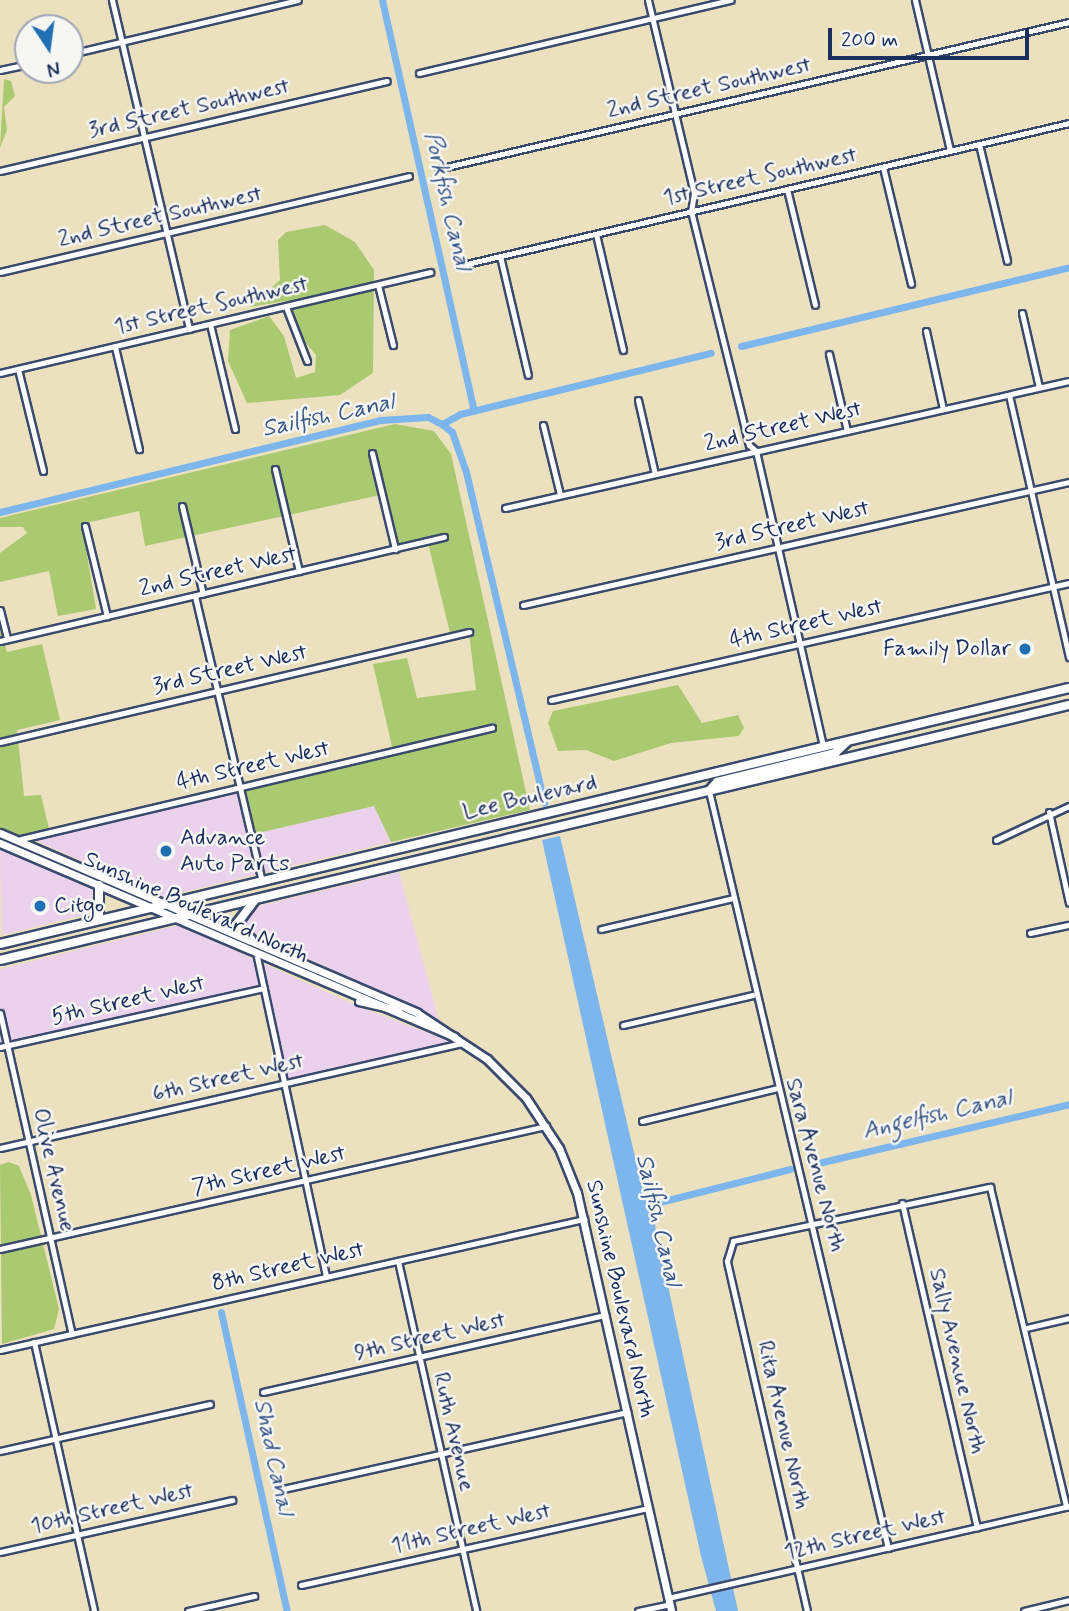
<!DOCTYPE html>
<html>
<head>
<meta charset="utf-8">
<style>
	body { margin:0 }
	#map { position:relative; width:1069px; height:1611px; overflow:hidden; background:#ebe1bf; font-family:Mynerve,sans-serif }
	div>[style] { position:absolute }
	.built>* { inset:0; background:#ead1ec }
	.green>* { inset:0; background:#aac971 }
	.water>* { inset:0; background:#7db5ed }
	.canal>* { height:7px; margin:-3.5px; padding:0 3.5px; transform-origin:3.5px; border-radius:3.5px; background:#7db5ed }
	.roads { filter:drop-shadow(2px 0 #3a4a6d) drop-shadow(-2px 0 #3a4a6d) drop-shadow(0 2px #3a4a6d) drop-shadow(0 -2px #3a4a6d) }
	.minor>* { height:5px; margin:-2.5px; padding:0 2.5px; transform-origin:2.5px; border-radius:2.5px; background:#fff }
	.tertiary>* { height:7px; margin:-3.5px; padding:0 3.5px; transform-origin:3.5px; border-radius:3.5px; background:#fff }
	.secondary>* { height:8px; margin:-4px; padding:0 4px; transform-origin:4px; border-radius:4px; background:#fff }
	.dots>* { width:19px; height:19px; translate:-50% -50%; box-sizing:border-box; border:4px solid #f6f6f2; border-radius:50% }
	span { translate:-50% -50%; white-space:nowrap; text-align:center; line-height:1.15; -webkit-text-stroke:5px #f6f6f2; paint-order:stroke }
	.street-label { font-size:23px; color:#1b2f5e }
	.poi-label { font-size:23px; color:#1b2f5e }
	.right { translate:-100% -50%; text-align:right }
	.left { translate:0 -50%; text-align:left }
	.water-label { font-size:24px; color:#385789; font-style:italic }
	.north { position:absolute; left:14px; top:14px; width:70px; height:70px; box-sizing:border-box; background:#f6f6f2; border:2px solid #9ea6b7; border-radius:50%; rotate:167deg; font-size:19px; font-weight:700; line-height:28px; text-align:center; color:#1b2f5e }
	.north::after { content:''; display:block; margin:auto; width:24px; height:32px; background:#1f6fb2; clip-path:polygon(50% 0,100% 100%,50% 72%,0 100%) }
	.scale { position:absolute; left:828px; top:28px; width:201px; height:32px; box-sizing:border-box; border:4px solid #1b2f5e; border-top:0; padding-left:9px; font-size:21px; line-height:24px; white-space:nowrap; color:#1b2f5e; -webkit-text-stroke:5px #f6f6f2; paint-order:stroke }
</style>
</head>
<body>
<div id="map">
	<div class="built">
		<i style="clip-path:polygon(240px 788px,250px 835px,374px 806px,391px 842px,162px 897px,30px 838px)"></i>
		<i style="clip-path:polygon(0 847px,96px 888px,97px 912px,2px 935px)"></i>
		<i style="clip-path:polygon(399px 872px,439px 1021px,241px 927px,250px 908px)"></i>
		<i style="clip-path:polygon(179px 925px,357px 1006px,455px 1043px,281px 1080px,259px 990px,0 1049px,0 969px)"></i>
	</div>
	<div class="green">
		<i style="clip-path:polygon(4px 79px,11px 81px,15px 96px,4px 107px,7px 130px,0 148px)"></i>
		<i style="clip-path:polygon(325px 225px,355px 242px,374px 270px,373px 373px,340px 395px,247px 403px,228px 361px,230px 330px,269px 316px,284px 336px,296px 378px,315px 372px,316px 355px,298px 334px,285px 301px,250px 307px,280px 280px,278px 240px,286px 232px)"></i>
		<i style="clip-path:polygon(395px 424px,434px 431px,451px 454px,530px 810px,391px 842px,374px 806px,250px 835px,240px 788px,393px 751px,373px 664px,407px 658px,417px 698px,476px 690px,469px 633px,451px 637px,428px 543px,389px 547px,385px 494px,145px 546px,139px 511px,82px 524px,96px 609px,58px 616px,49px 571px,0 582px,0 553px,27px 533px,23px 527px,0 527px,0 518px)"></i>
		<i style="clip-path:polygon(0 630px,7px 652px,42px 644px,60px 720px,17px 730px,24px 796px,41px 795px,50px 833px,30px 838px,0 829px)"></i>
		<i style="clip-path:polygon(678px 685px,702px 723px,738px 715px,744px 728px,739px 736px,671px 743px,614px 761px,586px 750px,558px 751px,548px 723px,553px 711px)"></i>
		<i style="clip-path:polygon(9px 1162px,19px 1166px,31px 1195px,59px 1309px,54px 1329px,2px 1344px,0 1165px)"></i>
	</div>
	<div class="water">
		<i style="clip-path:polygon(560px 836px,642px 1187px,648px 1193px,738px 1611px,716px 1611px,701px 1556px,542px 840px)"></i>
	</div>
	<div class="canal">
		<i style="left:382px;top:0;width:421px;rotate:77.4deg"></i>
		<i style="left:741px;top:346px;width:337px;rotate:-13.5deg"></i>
		<i style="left:442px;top:424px;width:21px;rotate:-29deg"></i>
		<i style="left:460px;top:414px;width:258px;rotate:-13.7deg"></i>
		<i style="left:0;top:512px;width:391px;rotate:-13.6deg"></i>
		<i style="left:380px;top:420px;width:48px;rotate:-3.6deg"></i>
		<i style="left:428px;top:417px;width:16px;rotate:27deg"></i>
		<i style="left:442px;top:424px;width:13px;rotate:39deg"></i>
		<i style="left:452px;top:432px;width:42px;rotate:70.7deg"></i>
		<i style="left:466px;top:472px;width:340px;rotate:76.7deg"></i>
		<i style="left:814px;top:1164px;width:262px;rotate:-13.2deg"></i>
		<i style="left:644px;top:1206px;width:151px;rotate:-14.2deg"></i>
		<i style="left:221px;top:1312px;width:306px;rotate:77.6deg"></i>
	</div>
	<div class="roads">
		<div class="minor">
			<i style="left:112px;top:0;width:338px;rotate:76.8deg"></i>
			<i style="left:648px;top:0;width:198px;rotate:76.6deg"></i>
			<i style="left:694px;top:193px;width:18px;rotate:99deg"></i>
			<i style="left:691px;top:211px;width:241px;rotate:76.1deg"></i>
			<i style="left:749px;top:445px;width:9px;rotate:41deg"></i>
			<i style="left:756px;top:451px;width:303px;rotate:77.2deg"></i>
			<i style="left:915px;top:0;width:155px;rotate:76.9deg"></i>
			<i style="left:70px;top:54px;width:234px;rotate:-13.3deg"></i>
			<i style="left:0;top:70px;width:29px;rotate:-12deg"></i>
			<i style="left:419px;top:73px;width:320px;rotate:-13.2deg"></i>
			<i style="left:979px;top:144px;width:120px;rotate:76.5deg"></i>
			<i style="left:883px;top:167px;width:120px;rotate:76.5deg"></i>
			<i style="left:438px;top:169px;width:648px;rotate:-13.11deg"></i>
			<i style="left:0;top:171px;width:397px;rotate:-13.1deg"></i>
			<i style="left:787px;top:189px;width:119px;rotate:76.4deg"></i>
			<i style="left:596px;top:234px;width:119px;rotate:76.9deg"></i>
			<i style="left:500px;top:256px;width:122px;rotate:76.8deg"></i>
			<i style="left:458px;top:266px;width:628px;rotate:-13.17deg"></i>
			<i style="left:0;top:272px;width:420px;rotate:-13.2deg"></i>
			<i style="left:378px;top:285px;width:62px;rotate:76deg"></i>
			<i style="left:286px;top:307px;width:58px;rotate:68.7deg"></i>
			<i style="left:1022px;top:313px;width:76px;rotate:77.1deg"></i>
			<i style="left:210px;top:324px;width:108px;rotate:76.6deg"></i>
			<i style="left:926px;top:331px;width:80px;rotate:77.7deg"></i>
			<i style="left:115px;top:347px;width:105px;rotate:76.8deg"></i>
			<i style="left:829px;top:354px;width:79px;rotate:76.8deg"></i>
			<i style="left:18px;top:369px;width:105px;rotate:76.2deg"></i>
			<i style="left:0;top:373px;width:442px;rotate:-13.2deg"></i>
			<i style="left:1009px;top:395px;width:269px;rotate:77.1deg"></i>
			<i style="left:638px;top:400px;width:76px;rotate:77.1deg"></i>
			<i style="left:543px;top:425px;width:72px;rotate:76.3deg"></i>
			<i style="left:372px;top:453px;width:99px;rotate:76.5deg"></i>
			<i style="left:275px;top:469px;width:105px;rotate:76.8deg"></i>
			<i style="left:182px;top:506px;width:90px;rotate:76.6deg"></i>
			<i style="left:505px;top:508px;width:578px;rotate:-12.69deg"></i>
			<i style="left:85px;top:526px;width:93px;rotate:76.3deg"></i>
			<i style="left:195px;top:596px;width:294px;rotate:76.8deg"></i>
			<i style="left:523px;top:605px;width:560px;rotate:-12.7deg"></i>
			<i style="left:0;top:610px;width:30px;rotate:76deg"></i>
			<i style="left:0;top:641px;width:456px;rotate:-13.2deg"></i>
			<i style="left:551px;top:700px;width:531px;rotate:-12.73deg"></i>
			<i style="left:0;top:742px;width:482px;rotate:-13.2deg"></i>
			<i style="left:709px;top:791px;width:778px;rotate:76.7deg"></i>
			<i style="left:1049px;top:812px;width:93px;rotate:77.6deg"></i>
			<i style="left:21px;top:839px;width:484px;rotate:-13.3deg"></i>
			<i style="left:996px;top:840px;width:81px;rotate:-25deg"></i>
			<i style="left:601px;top:929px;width:136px;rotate:-13.2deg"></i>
			<i style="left:1030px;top:933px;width:40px;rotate:-12deg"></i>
			<i style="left:257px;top:957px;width:327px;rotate:77.8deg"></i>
			<i style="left:0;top:1013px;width:329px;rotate:77.4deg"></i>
			<i style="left:623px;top:1025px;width:133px;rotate:-13deg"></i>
			<i style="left:0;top:1047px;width:270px;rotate:-12.6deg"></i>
			<i style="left:642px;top:1121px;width:139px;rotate:-13.7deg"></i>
			<i style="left:0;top:1148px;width:475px;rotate:-12.8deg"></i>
			<i style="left:902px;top:1203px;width:333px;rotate:77deg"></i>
			<i style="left:0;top:1249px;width:560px;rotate:-12.7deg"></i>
			<i style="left:398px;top:1261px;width:359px;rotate:77.4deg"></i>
			<i style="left:1026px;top:1328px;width:44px;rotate:-13.1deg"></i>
			<i style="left:34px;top:1342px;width:276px;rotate:77.4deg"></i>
			<i style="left:0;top:1350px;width:599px;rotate:-12.64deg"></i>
			<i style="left:263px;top:1392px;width:351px;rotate:-12.7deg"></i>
			<i style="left:0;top:1451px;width:215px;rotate:-12.6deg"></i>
			<i style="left:283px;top:1489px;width:353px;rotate:-12.6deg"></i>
			<i style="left:0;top:1552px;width:238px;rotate:-12.6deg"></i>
			<i style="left:301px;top:1585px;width:355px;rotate:-12.5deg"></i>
			<i style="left:668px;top:1598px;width:411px;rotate:-12.9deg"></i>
			<i style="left:188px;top:1611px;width:68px;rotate:-12.8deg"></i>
			<i style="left:638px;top:1611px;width:33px;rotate:-12deg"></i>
			<i style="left:807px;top:1611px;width:359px;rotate:-102.9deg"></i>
			<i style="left:727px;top:1261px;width:21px;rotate:-73deg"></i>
			<i style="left:733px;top:1241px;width:263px;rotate:-11.9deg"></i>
			<i style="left:990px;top:1187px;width:329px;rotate:76.6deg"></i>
			<i style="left:1024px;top:1611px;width:46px;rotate:-13.7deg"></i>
		</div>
		<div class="tertiary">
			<i style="left:0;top:833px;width:454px;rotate:23.3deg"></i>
			<i style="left:417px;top:1013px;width:84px;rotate:33.3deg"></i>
			<i style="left:487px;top:1059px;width:55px;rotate:45deg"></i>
			<i style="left:526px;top:1098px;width:60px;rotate:56.6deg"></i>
			<i style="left:559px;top:1148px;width:48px;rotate:68.2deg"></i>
			<i style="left:577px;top:1193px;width:428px;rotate:77.3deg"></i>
			<i style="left:0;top:843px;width:494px;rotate:23.1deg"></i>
			<i style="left:359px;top:1001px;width:40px;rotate:13deg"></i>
		</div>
		<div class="secondary">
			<i style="left:709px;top:791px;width:12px;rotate:-48deg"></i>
			<i style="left:717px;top:782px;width:122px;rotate:-13.8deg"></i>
			<i style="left:835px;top:753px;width:16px;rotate:-43deg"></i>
			<i style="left:99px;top:885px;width:35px;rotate:90deg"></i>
			<i style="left:251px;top:939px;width:21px;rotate:-137deg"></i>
			<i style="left:236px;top:925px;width:30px;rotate:-53deg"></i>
			<i style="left:0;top:944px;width:1099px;rotate:-13.47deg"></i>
			<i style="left:0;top:960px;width:1099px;rotate:-13.42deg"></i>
		</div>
	</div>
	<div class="dots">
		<i style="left:1025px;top:649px;background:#1f6fb2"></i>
		<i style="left:166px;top:851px;background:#1f6fb2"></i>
		<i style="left:40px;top:906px;background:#1f6fb2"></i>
	</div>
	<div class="street-label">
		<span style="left:709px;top:88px;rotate:-13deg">2nd Street Southwest</span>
		<span style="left:189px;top:109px;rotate:-13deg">3rd Street Southwest</span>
		<span style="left:760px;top:177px;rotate:-13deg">1st Street Southwest</span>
		<span style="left:160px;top:217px;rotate:-13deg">2nd Street Southwest</span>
		<span style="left:211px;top:306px;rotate:-13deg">1st Street Southwest</span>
		<span style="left:783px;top:427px;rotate:-13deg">2nd Street West</span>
		<span style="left:792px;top:526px;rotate:-13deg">3rd Street West</span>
		<span style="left:218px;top:572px;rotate:-13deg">2nd Street West</span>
		<span style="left:806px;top:624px;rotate:-13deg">4th Street West</span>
		<span style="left:230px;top:670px;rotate:-13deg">3rd Street West</span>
		<span style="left:253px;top:766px;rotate:-13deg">4th Street West</span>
		<span style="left:530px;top:798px;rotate:-13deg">Lee Boulevard</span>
		<span style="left:196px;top:908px;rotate:24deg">Sunshine Boulevard North</span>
		<span style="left:128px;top:1001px;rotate:-13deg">5th Street West</span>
		<span style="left:228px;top:1078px;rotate:-13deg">6th Street West</span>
		<span style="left:815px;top:1165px;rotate:75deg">Sara Avenue North</span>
		<span style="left:53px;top:1170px;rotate:77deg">Olive Avenue</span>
		<span style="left:269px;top:1171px;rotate:-13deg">7th Street West</span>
		<span style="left:288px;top:1267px;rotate:-13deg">8th Street West</span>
		<span style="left:620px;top:1299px;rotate:77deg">Sunshine Boulevard North</span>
		<span style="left:430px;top:1337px;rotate:-13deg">9th Street West</span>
		<span style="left:957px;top:1361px;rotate:77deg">Sally Avenue North</span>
		<span style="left:783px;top:1425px;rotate:77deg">Rita Avenue North</span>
		<span style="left:453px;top:1432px;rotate:77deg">Ruth Avenue</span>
		<span style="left:112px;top:1509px;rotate:-13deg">10th Street West</span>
		<span style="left:471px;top:1529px;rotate:-13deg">11th Street West</span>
		<span style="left:865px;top:1535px;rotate:-13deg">12th Street West</span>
	</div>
	<div class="poi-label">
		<span class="right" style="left:1011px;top:649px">Family Dollar</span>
		<span class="left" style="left:180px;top:851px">Advance<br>Auto Parts</span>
		<span class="left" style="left:54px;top:906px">Citgo</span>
	</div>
	<div class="water-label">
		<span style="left:447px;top:201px;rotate:77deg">Porkfish Canal</span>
		<span style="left:328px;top:416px;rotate:-12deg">Sailfish Canal</span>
		<span style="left:937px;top:1115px;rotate:-13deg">Angelfish Canal</span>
		<span style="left:658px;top:1220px;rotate:77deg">Sailfish Canal</span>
		<span style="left:273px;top:1457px;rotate:78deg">Shad Canal</span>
	</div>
	<div class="north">N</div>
	<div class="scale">200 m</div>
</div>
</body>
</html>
